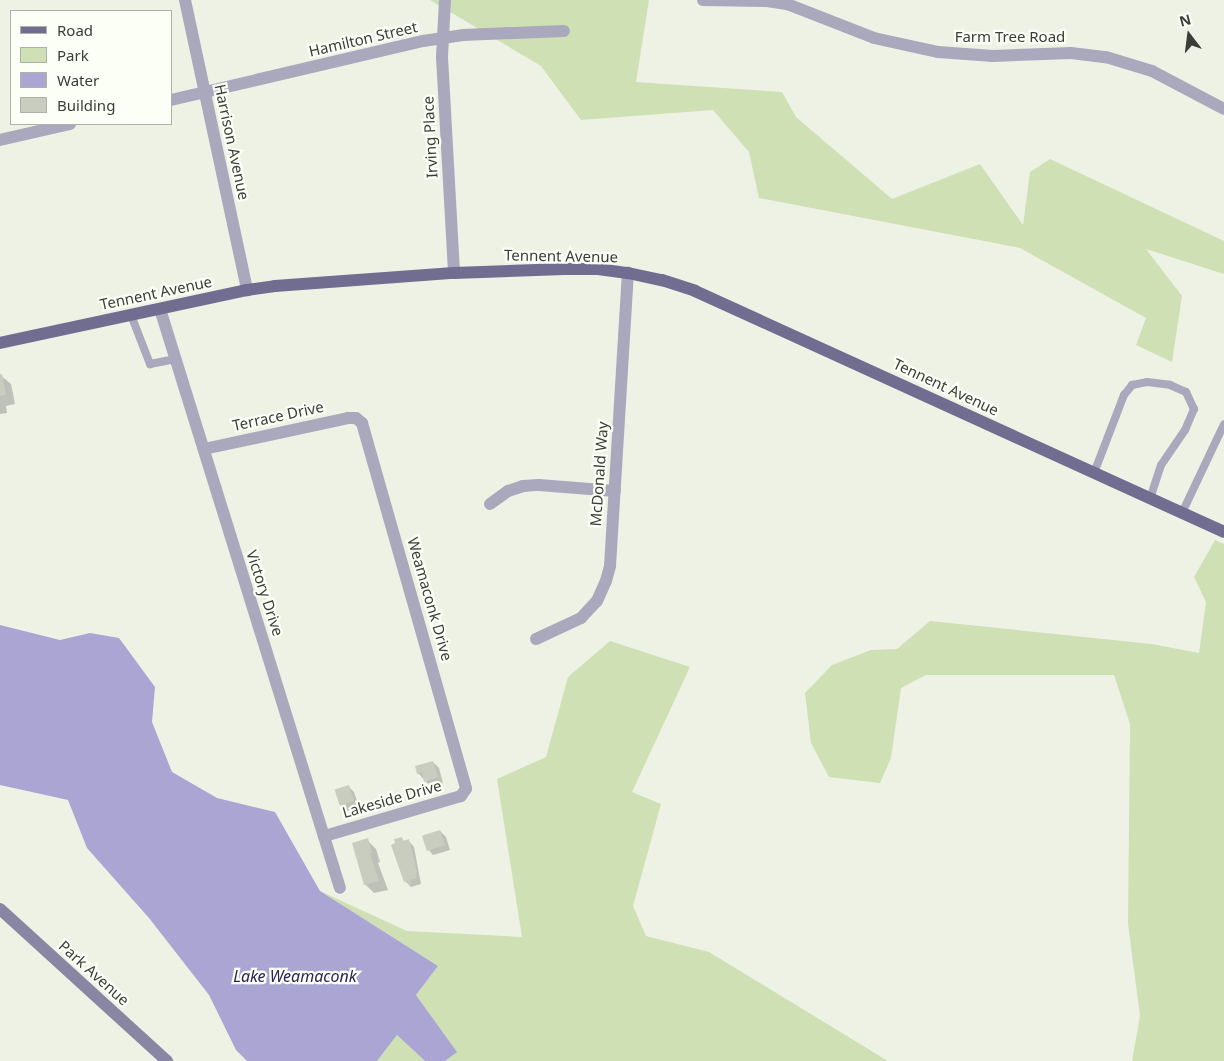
<!DOCTYPE html>
<html>
<head>
<meta charset="utf-8">
<style>
	body { margin:0 }
	#map { position:relative; width:1224px; height:1061px; overflow:hidden; background:#edf2e5; font-family:"Noto Sans",sans-serif }
	div>[style] { position:absolute }
	.green>* { inset:0; background:#cfe0b4 }
	.water>* { inset:0; background:#aba5d3 }
	.shadow>* { inset:0; background:#0003 }
	.building>* { inset:0; background:#c8cdc0; transform-origin:0 0 }
	.lane>* { height:8px; margin:-4px; padding:0 4px; transform-origin:4px; border-radius:4px; background:#aaa8bd }
	.street>* { height:12px; margin:-6px; padding:0 6px; transform-origin:6px; border-radius:6px; background:#aaa8bd }
	.secondary>* { height:12px; margin:-6px; padding:0 6px; transform-origin:6px; border-radius:6px; background:#8986a3 }
	.primary>* { height:12px; margin:-6px; padding:0 6px; transform-origin:6px; border-radius:6px; background:#716d91 }
	span { translate:-50% -50%; white-space:nowrap; text-align:center; line-height:1.15; -webkit-text-stroke:4.5px #fbfff5; paint-order:stroke }
	.street-label { font-size:15px; color:#3b3d39 }
	.water-label { font-size:16px; color:#2e2158; font-style:italic }
	.legend { position:absolute; left:10px; top:10px; width:162px; height:115px; box-sizing:border-box; background:#fbfff5; border:1px solid #aeb1aa; margin:0; padding:6px 9px; list-style:none; font-size:15px; color:#3b3d39 }
	.legend li { display:flex; align-items:center; gap:10px; height:25px }
	.legend b { width:25px; border:1px solid #aeb1aa }
	.north { position:absolute; left:1164px; top:10px; width:50px; height:50px; -webkit-text-stroke:4px #fbfff5; paint-order:stroke; rotate:345deg; font-size:14px; font-weight:700; line-height:20px; text-align:center; color:#3b3d39 }
	.north::after { content:''; display:block; margin:auto; width:18px; height:22px; background:#3b3d39; clip-path:polygon(50% 0,100% 100%,50% 72%,0 100%) }
</style>
</head>
<body>
<div id="map">
	<div class="green">
		<i style="clip-path:polygon(430px 0,649px 0,636px 82px,782px 92px,796px 117px,892px 199px,980px 164px,1023px 225px,1030px 172px,1050px 159px,1224px 241px,1224px 274px,1146px 249px,1182px 296px,1172px 362px,1136px 345px,1146px 318px,1020px 248px,759px 198px,749px 152px,713px 110px,581px 120px,541px 66px)"></i>
		<i style="clip-path:polygon(1215px 540px,1224px 544px,1224px 1061px,1132px 1061px,1140px 1016px,1128px 924px,1130px 724px,1114px 675px,926px 675px,901px 688px,891px 758px,880px 783px,829px 777px,811px 743px,805px 693px,832px 665px,871px 650px,897px 649px,930px 621px,1152px 644px,1199px 653px,1206px 602px,1194px 577px)"></i>
		<i style="clip-path:polygon(610px 641px,690px 667px,632px 792px,661px 804px,633px 906px,646px 936px,709px 952px,888px 1061px,445px 1061px,456px 1051px,416px 995px,438px 966px,320px 891px,407px 931px,522px 937px,497px 779px,546px 757px,568px 677px)"></i>
		<i style="clip-path:polygon(397px 1035px,425px 1061px,377px 1061px)"></i>
	</div>
	<div class="water">
		<i style="clip-path:polygon(0 625px,60px 640px,90px 633px,119px 638px,155px 687px,152px 722px,172px 772px,217px 798px,275px 812px,320px 891px,438px 966px,416px 995px,457px 1052px,445px 1061px,425px 1061px,397px 1035px,377px 1061px,247px 1061px,236px 1050px,209px 995px,149px 918px,87px 848px,68px 800px,0 785px)"></i>
	</div>
	<div class="shadow">
		<i style="clip-path:polygon(0 375px,11px 384px,15px 404px,6px 406px,7px 413px,0 414px)"></i>
		<i style="clip-path:polygon(433px 762px,439px 768px,443px 783px,431px 787px,418px 773px)"></i>
		<i style="clip-path:polygon(348px 786px,354px 792px,359px 807px,347px 811px,342px 805px)"></i>
		<i style="clip-path:polygon(440px 831px,446px 837px,450px 850px,433px 855px,428px 849px)"></i>
		<i style="clip-path:polygon(401px 838px,405px 842px,409px 841px,414px 847px,421px 884px,411px 887px,405px 881px)"></i>
		<i style="clip-path:polygon(367px 840px,376px 849px,380px 862px,378px 863px,388px 890px,374px 893px,365px 884px)"></i>
	</div>
	<div class="building">
		<i style="clip-path:polygon(0 374px,2px 374px,6px 395px,0 396px)"></i>
		<i style="clip-path:polygon(433px 761px,438px 777px,424px 782px,422px 772px,417px 774px,415px 766px)"></i>
		<i style="left:349px;top:785px;width:17px;height:15px;rotate:73deg"></i>
		<i style="left:440px;top:830px;width:16px;height:19px;rotate:72deg"></i>
		<i style="clip-path:polygon(402px 837px,403px 841px,409px 839px,417px 872px,416px 878px,410px 880px,411px 884px,409px 885px,408px 881px,404px 882px,391px 845px,395px 843px,394px 839px)"></i>
		<i style="clip-path:polygon(368px 838px,372px 853px,370px 854px,379px 881px,364px 885px,352px 843px)"></i>
	</div>
	<div class="lane">
		<i style="left:131px;top:315px;width:53px;rotate:68.8deg"></i>
		<i style="left:150px;top:364px;width:26px;rotate:-11deg"></i>
		<i style="left:1094px;top:473px;width:84px;rotate:-69deg"></i>
		<i style="left:1124px;top:395px;width:13px;rotate:-51deg"></i>
		<i style="left:1132px;top:385px;width:15px;rotate:-11deg"></i>
		<i style="left:1147px;top:382px;width:23px;rotate:7deg"></i>
		<i style="left:1170px;top:385px;width:17px;rotate:24deg"></i>
		<i style="left:1186px;top:392px;width:19px;rotate:65deg"></i>
		<i style="left:1194px;top:409px;width:23px;rotate:113deg"></i>
		<i style="left:1185px;top:430px;width:42px;rotate:124.4deg"></i>
		<i style="left:1161px;top:465px;width:35px;rotate:108deg"></i>
		<i style="left:1182px;top:513px;width:98px;rotate:-64.7deg"></i>
	</div>
	<div class="street">
		<i style="left:185px;top:0;width:297px;rotate:77.9deg"></i>
		<i style="left:445px;top:0;width:57px;rotate:93deg"></i>
		<i style="left:442px;top:57px;width:216px;rotate:86.8deg"></i>
		<i style="left:703px;top:0;width:64px;rotate:0.9deg"></i>
		<i style="left:767px;top:1px;width:20px;rotate:9deg"></i>
		<i style="left:787px;top:4px;width:93px;rotate:21.3deg"></i>
		<i style="left:874px;top:38px;width:66px;rotate:12.3deg"></i>
		<i style="left:938px;top:52px;width:55px;rotate:4.2deg"></i>
		<i style="left:993px;top:56px;width:78px;rotate:-2.2deg"></i>
		<i style="left:1071px;top:53px;width:35px;rotate:7deg"></i>
		<i style="left:1106px;top:57px;width:48px;rotate:16.9deg"></i>
		<i style="left:1152px;top:71px;width:81px;rotate:27.8deg"></i>
		<i style="left:171px;top:100px;width:259px;rotate:-13.2deg"></i>
		<i style="left:423px;top:41px;width:40px;rotate:-8.5deg"></i>
		<i style="left:463px;top:35px;width:101px;rotate:-2.3deg"></i>
		<i style="left:0;top:140px;width:72px;rotate:-12.9deg"></i>
		<i style="left:160px;top:309px;width:606px;rotate:72.73deg"></i>
		<i style="left:204px;top:449px;width:147px;rotate:-12.1deg"></i>
		<i style="left:348px;top:418px;width:8px"></i>
		<i style="left:356px;top:418px;width:8px;rotate:40deg"></i>
		<i style="left:362px;top:423px;width:380px;rotate:74.1deg"></i>
		<i style="left:466px;top:789px;width:9px;rotate:126deg"></i>
		<i style="left:461px;top:796px;width:143px;rotate:163.7deg"></i>
		<i style="left:490px;top:504px;width:22px;rotate:-36deg"></i>
		<i style="left:508px;top:491px;width:16px;rotate:-18deg"></i>
		<i style="left:523px;top:486px;width:16px;rotate:-4deg"></i>
		<i style="left:539px;top:485px;width:76px;rotate:4.5deg"></i>
		<i style="left:536px;top:639px;width:50px;rotate:-25deg"></i>
		<i style="left:581px;top:618px;width:23px;rotate:-47deg"></i>
		<i style="left:597px;top:601px;width:22px;rotate:-66deg"></i>
		<i style="left:606px;top:581px;width:16px;rotate:-75deg"></i>
		<i style="left:610px;top:566px;width:294px;rotate:-86.5deg"></i>
	</div>
	<div class="secondary">
		<i style="left:0;top:909px;width:226px;rotate:42.3deg"></i>
	</div>
	<div class="primary">
		<i style="left:0;top:343px;width:253px;rotate:-12.1deg"></i>
		<i style="left:247px;top:290px;width:28px;rotate:-8deg"></i>
		<i style="left:275px;top:286px;width:179px;rotate:-4.2deg"></i>
		<i style="left:454px;top:273px;width:110px;rotate:-2.1deg"></i>
		<i style="left:564px;top:269px;width:34px"></i>
		<i style="left:598px;top:269px;width:30px;rotate:8deg"></i>
		<i style="left:628px;top:273px;width:35px;rotate:12deg"></i>
		<i style="left:662px;top:280px;width:35px;rotate:18deg"></i>
		<i style="left:695px;top:291px;width:581px;rotate:24.49deg"></i>
	</div>
	<div class="street-label">
		<span style="left:1010px;top:37px">Farm Tree Road</span>
		<span style="left:363px;top:39px;rotate:-13deg">Hamilton Street</span>
		<span style="left:430px;top:137px;rotate:-93deg">Irving Place</span>
		<span style="left:232px;top:142px;rotate:78deg">Harrison Avenue</span>
		<span style="left:561px;top:256px;rotate:1deg">Tennent Avenue</span>
		<span style="left:156px;top:293px;rotate:-12deg">Tennent Avenue</span>
		<span style="left:946px;top:387px;rotate:25deg">Tennent Avenue</span>
		<span style="left:278px;top:416px;rotate:-12deg">Terrace Drive</span>
		<span style="left:599px;top:474px;rotate:-86deg">McDonald Way</span>
		<span style="left:265px;top:593px;rotate:72deg">Victory Drive</span>
		<span style="left:430px;top:599px;rotate:74deg">Weamaconk Drive</span>
		<span style="left:392px;top:799px;rotate:-16deg">Lakeside Drive</span>
		<span style="left:94px;top:973px;rotate:42deg">Park Avenue</span>
	</div>
	<div class="water-label">
		<span style="left:295px;top:976px">Lake Weamaconk</span>
	</div>
	<ul class="legend">
	<li><b style="height:6px;background:#716d91"></b>Road</li>
	<li><b style="height:14px;background:#cfe0b4"></b>Park</li>
	<li><b style="height:14px;background:#aba5d3"></b>Water</li>
	<li><b style="height:14px;background:#c8cdc0"></b>Building</li>
	</ul>
	<div class="north">N</div>
</div>
</body>
</html>
